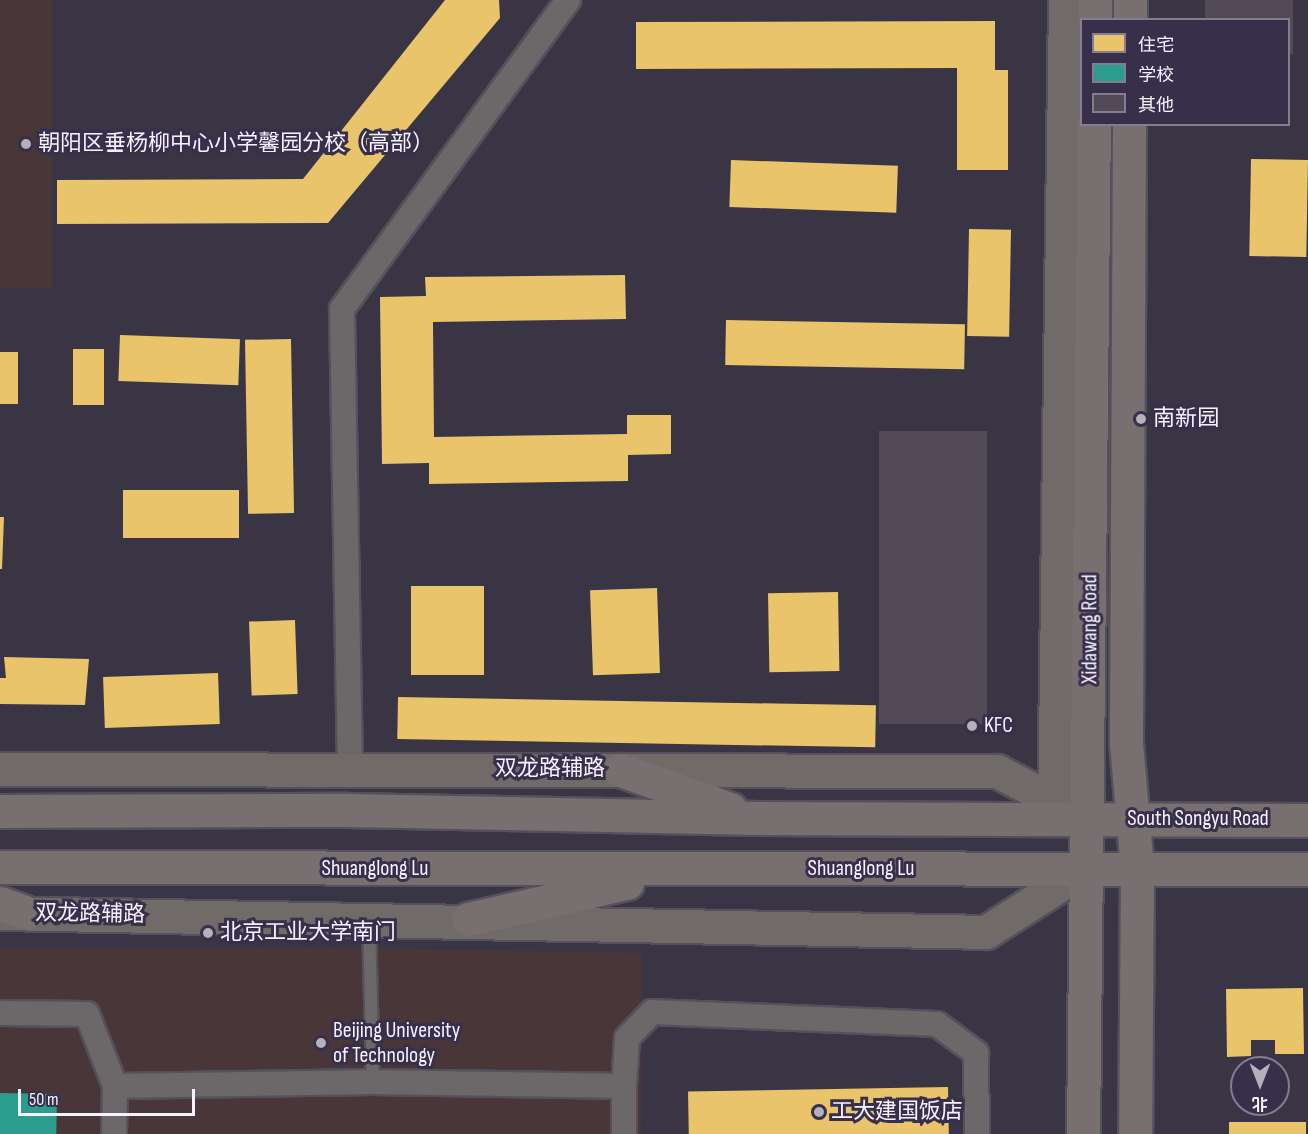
<!DOCTYPE html>
<html>
<head>
<meta charset="utf-8">
<style>
	body { margin:0 }
	#map { position:relative; width:1308px; height:1134px; overflow:hidden; background:#3a3544; font-family:"Sofia Sans Condensed","Noto Sans SC",sans-serif }
	div>[style] { position:absolute }
	.education>* { inset:0; background:#493638; transform-origin:0 0 }
	.homes>* { inset:0; background:#e9c46a; transform-origin:0 0 }
	.schools>* { inset:0; background:#2a9d8f; transform-origin:0 0 }
	.building>* { inset:0; background:#524b57; transform-origin:0 0 }
	.roads { filter:drop-shadow(2px 0 #55515c) drop-shadow(-2px 0 #55515c) drop-shadow(0 2px #55515c) drop-shadow(0 -2px #55515c) }
	.service>* { height:12px; margin:-6px; padding:0 6px; transform-origin:6px; border-radius:6px; background:#6c6768 }
	.minor>* { height:24px; margin:-12px; padding:0 12px; transform-origin:12px; border-radius:12px; background:#6c6768 }
	.secondary>* { height:33px; margin:-16.5px; padding:0 16.5px; transform-origin:16.5px; border-radius:16.5px; background:#706a69 }
	.primary>* { height:33px; margin:-16.5px; padding:0 16.5px; transform-origin:16.5px; border-radius:16.5px; background:#787070 }
	.dots>* { width:16px; height:16px; translate:-50% -50%; box-sizing:border-box; border:3px solid #382f4a; border-radius:50% }
	span { translate:-50% -50%; white-space:nowrap; text-align:center; line-height:1.15; -webkit-text-stroke:6px #382f4a; paint-order:stroke }
	.poi-label { font-size:22px; color:#f5f2fd }
	.left { translate:0 -50%; text-align:left }
	.street-label { font-size:22px; color:#f5f2fd }
	.legend { position:absolute; left:1080px; top:18px; width:210px; height:108px; box-sizing:border-box; background:#382f4a; border:2px solid #847d92; margin:0; padding:8px 10px; list-style:none; font-size:18px; color:#f5f2fd }
	.legend li { display:flex; align-items:center; gap:12px; height:30px }
	.legend b { width:30px; border:2px solid #847d92 }
	.north { position:absolute; left:1230px; top:1056px; width:60px; height:60px; box-sizing:border-box; background:#382f4a; border:2px solid #847d92; border-radius:50%; rotate:180deg; font-size:16px; font-weight:700; line-height:24px; text-align:center; color:#f5f2fd }
	.north::after { content:''; display:block; margin:auto; width:21px; height:27px; background:#b4b0bc; clip-path:polygon(50% 0,100% 100%,50% 72%,0 100%) }
	.scale { position:absolute; left:18px; top:1089px; width:177px; height:27px; box-sizing:border-box; border:3px solid #f5f2fd; border-top:0; padding-left:8px; font-size:18px; line-height:21px; white-space:nowrap; color:#f5f2fd; -webkit-text-stroke:4px #382f4a; paint-order:stroke }
</style>
</head>
<body>
<div id="map">
	<div class="education">
		<i style="left:0;top:0;width:52px;height:288px"></i>
		<i style="clip-path:polygon(0 948px,370px 948px,642px 953px,641px 1134px,0 1134px)"></i>
	</div>
	<div class="homes">
		<i style="clip-path:polygon(445px 0,499px 0,500px 18px,328px 223px,57px 224px,57px 180px,303px 179px)"></i>
		<i style="clip-path:polygon(995px 21px,995px 70px,1008px 70px,1008px 170px,957px 170px,957px 68px,636px 69px,636px 22px)"></i>
		<i style="left:1251px;top:159px;width:57px;height:97px;rotate:1deg"></i>
		<i style="left:731px;top:160px;width:167px;height:47px;rotate:2deg"></i>
		<i style="left:969px;top:229px;width:42px;height:107px;rotate:1deg"></i>
		<i style="clip-path:polygon(625px 275px,626px 319px,433px 322px,434px 437px,627px 434px,627px 415px,671px 415px,671px 454px,628px 455px,628px 481px,429px 484px,429px 463px,382px 464px,380px 297px,426px 296px,425px 277px)"></i>
		<i style="left:726px;top:320px;width:239px;height:45px;rotate:1deg"></i>
		<i style="left:120px;top:335px;width:120px;height:46px;rotate:2deg"></i>
		<i style="left:291px;top:339px;width:174px;height:46px;rotate:89deg"></i>
		<i style="left:73px;top:349px;width:31px;height:56px"></i>
		<i style="left:0;top:352px;width:18px;height:52px"></i>
		<i style="left:123px;top:490px;width:116px;height:48px"></i>
		<i style="clip-path:polygon(0 517px,4px 517px,2px 569px,0 569px)"></i>
		<i style="left:411px;top:586px;width:73px;height:89px"></i>
		<i style="left:657px;top:588px;width:85px;height:67px;rotate:88deg"></i>
		<i style="left:838px;top:592px;width:79px;height:70px;rotate:89deg"></i>
		<i style="left:295px;top:620px;width:74px;height:46px;rotate:88deg"></i>
		<i style="clip-path:polygon(4px 657px,89px 659px,85px 705px,0 704px,0 678px,6px 678px)"></i>
		<i style="left:218px;top:673px;width:51px;height:115px;rotate:88deg"></i>
		<i style="left:398px;top:697px;width:478px;height:42px;rotate:1deg"></i>
		<i style="clip-path:polygon(1303px 988px,1304px 1054px,1275px 1054px,1275px 1040px,1251px 1040px,1251px 1056px,1227px 1057px,1226px 989px)"></i>
		<i style="left:948px;top:1087px;width:47px;height:260px;rotate:89deg"></i>
		<i style="left:1306px;top:1122px;width:12px;height:77px;rotate:90deg"></i>
	</div>
	<div class="schools">
		<i style="left:0;top:1093px;width:57px;height:41px;rotate:1deg"></i>
	</div>
	<div class="building">
		<i style="clip-path:polygon(1205px 0,1293px 0,1293px 54px,1288px 54px,1288px 20px,1205px 20px)"></i>
		<i style="left:879px;top:431px;width:108px;height:293px"></i>
	</div>
	<div class="roads">
		<div class="service">
			<i style="left:369px;top:921px;width:161px;rotate:88.6deg"></i>
		</div>
		<div class="minor">
			<i style="left:350px;top:768px;width:459px;rotate:-91deg"></i>
			<i style="left:342px;top:309px;width:383px;rotate:-53.8deg"></i>
			<i style="left:0;top:1013px;width:87px;rotate:0.7deg"></i>
			<i style="left:87px;top:1014px;width:77px;rotate:68.7deg"></i>
			<i style="left:624px;top:1086px;width:48px;rotate:-86.4deg"></i>
			<i style="left:627px;top:1038px;width:36px;rotate:-46deg"></i>
			<i style="left:652px;top:1012px;width:285px;rotate:2.4deg"></i>
			<i style="left:937px;top:1024px;width:49px;rotate:36.6deg"></i>
			<i style="left:976px;top:1053px;width:81px;rotate:89.3deg"></i>
			<i style="left:114px;top:1134px;width:48px;rotate:-88.8deg"></i>
			<i style="left:115px;top:1086px;width:258px;rotate:-0.9deg"></i>
			<i style="left:373px;top:1082px;width:251px;rotate:0.9deg"></i>
			<i style="left:624px;top:1086px;width:48px;rotate:90deg"></i>
		</div>
		<div class="secondary">
			<i style="left:0;top:769px;width:997px;rotate:0.11deg"></i>
			<i style="left:997px;top:771px;width:104px;rotate:27.6deg"></i>
			<i style="left:1054px;top:818px;width:818px;rotate:-89.23deg"></i>
			<i style="left:0;top:913px;width:986px;rotate:1.1deg"></i>
			<i style="left:986px;top:932px;width:119px;rotate:-32.6deg"></i>
		</div>
		<div class="primary">
			<i style="left:1095px;top:20px;width:20px;rotate:-90deg"></i>
			<i style="left:1130px;top:20px;width:20px;rotate:-90deg"></i>
			<i style="left:1129px;top:124px;width:619px;rotate:90.28deg"></i>
			<i style="left:1126px;top:743px;width:126px;rotate:85deg"></i>
			<i style="left:1137px;top:869px;width:265px;rotate:90.4deg"></i>
			<i style="left:620px;top:770px;width:117px;rotate:19.5deg"></i>
			<i style="left:0;top:811px;width:347px;rotate:-0.2deg"></i>
			<i style="left:347px;top:810px;width:411px;rotate:1.1deg"></i>
			<i style="left:758px;top:818px;width:550px;rotate:0.21deg"></i>
			<i style="left:0;top:867px;width:1308px;rotate:0.09deg"></i>
			<i style="left:0;top:903px;width:29px;rotate:20deg"></i>
			<i style="left:468px;top:919px;width:163px;rotate:-12.8deg"></i>
			<i style="left:1083px;top:1134px;width:1010px;rotate:-89.38deg"></i>
		</div>
	</div>
	<div class="dots">
		<i style="left:26px;top:144px;background:#b4b0bc"></i>
		<i style="left:1141px;top:419px;background:#b4b0bc"></i>
		<i style="left:972px;top:726px;background:#b4b0bc"></i>
		<i style="left:208px;top:933px;background:#b4b0bc"></i>
		<i style="left:321px;top:1043px;background:#b4b0bc"></i>
		<i style="left:819px;top:1112px;background:#b4b0bc"></i>
	</div>
	<div class="poi-label">
		<span class="left" style="left:38px;top:144px">朝阳区垂杨柳中心小学馨园分校（高部）</span>
		<span class="left" style="left:1153px;top:419px">南新园</span>
		<span class="left" style="left:984px;top:726px">KFC</span>
		<span class="left" style="left:220px;top:933px">北京工业大学南门</span>
		<span class="left" style="left:333px;top:1043px">Beijing University<br>of Technology</span>
		<span class="left" style="left:831px;top:1112px">工大建国饭店</span>
	</div>
	<div class="street-label">
		<span style="left:1090px;top:629px;rotate:-90deg">Xidawang Road</span>
		<span style="left:550px;top:769px">双龙路辅路</span>
		<span style="left:1198px;top:819px">South Songyu Road</span>
		<span style="left:375px;top:869px">Shuanglong Lu</span>
		<span style="left:861px;top:869px">Shuanglong Lu</span>
		<span style="left:90px;top:914px;rotate:1deg">双龙路辅路</span>
	</div>
	<ul class="legend">
	<li><b style="height:16px;background:#e9c46a"></b>住宅</li>
	<li><b style="height:16px;background:#2a9d8f"></b>学校</li>
	<li><b style="height:16px;background:#524b57"></b>其他</li>
	</ul>
	<div class="north">北</div>
	<div class="scale">50 m</div>
</div>
</body>
</html>
